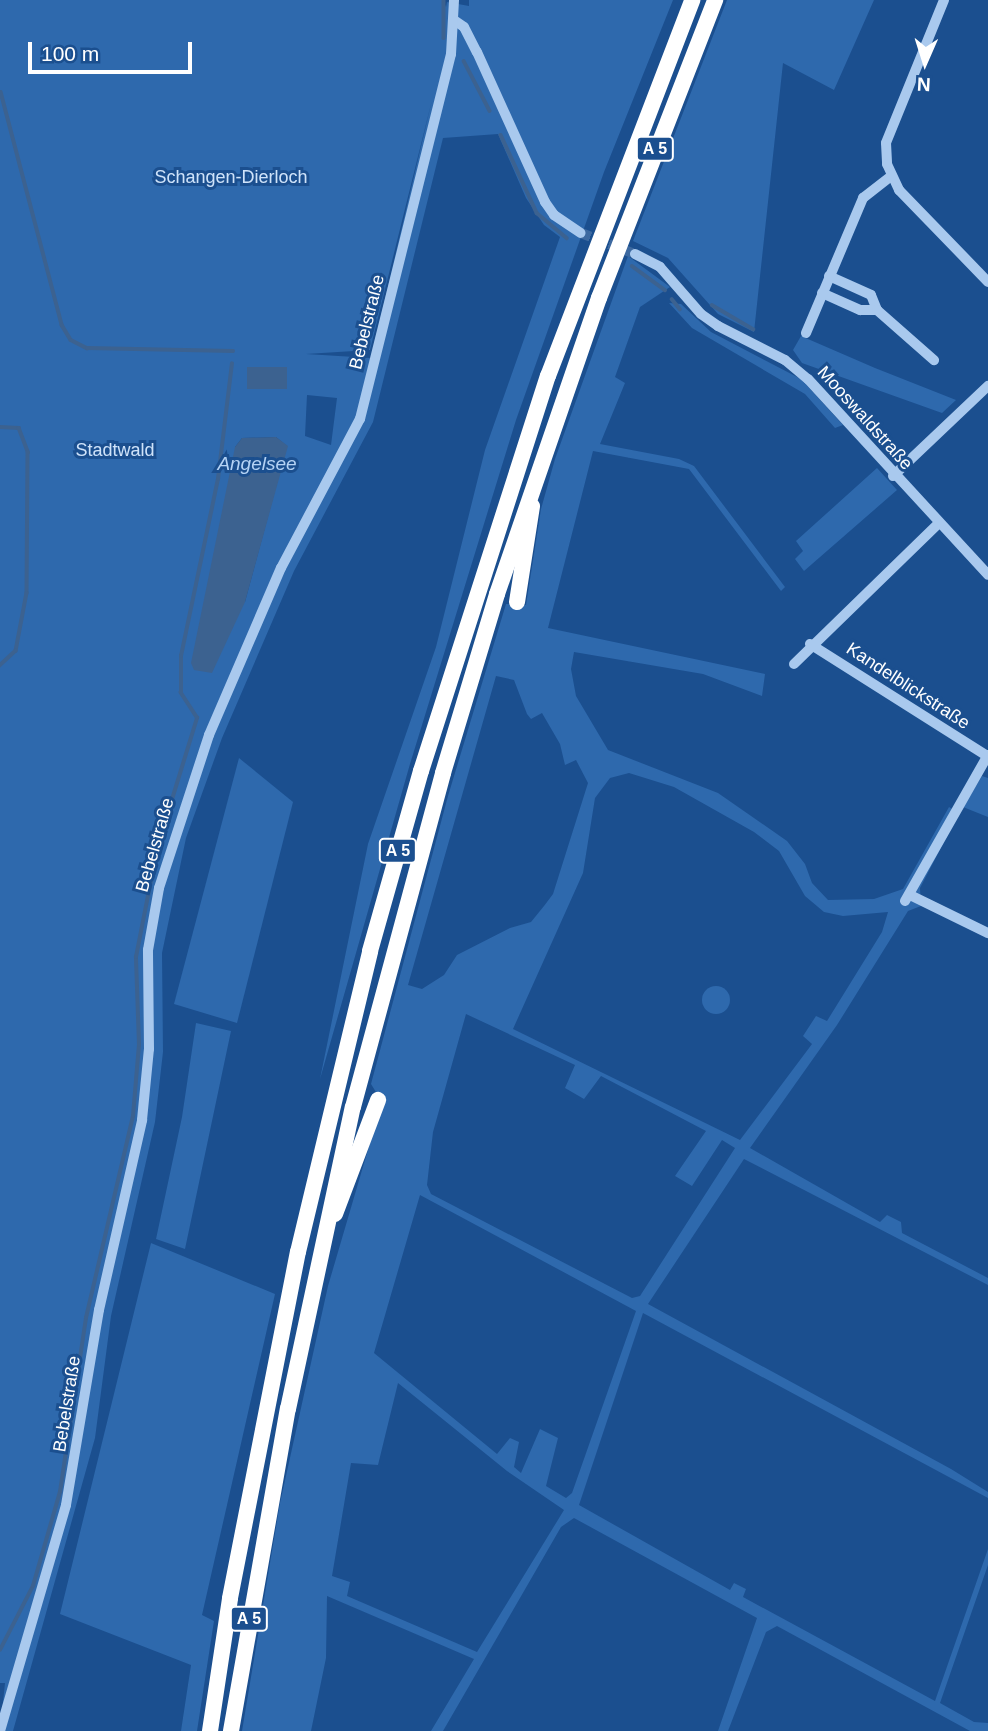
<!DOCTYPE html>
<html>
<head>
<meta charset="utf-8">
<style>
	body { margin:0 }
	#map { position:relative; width:988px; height:1731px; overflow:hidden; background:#1b4f8f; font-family:Arial,sans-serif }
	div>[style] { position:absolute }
	.green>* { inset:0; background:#2e69ad }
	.round { border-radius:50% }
	.water>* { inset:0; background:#3c6290; transform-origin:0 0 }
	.stream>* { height:3.5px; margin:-1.75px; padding:0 1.75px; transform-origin:1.75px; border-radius:1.75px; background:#3c6290 }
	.minor-tunnel>* { height:10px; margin-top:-5px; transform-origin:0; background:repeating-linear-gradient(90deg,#3d69a0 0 10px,transparent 0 15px) }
	.minor>* { height:10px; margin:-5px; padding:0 5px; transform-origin:5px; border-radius:5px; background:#a9c9ee }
	.highway>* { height:16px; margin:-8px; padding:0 8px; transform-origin:8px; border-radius:8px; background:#fff }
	span { translate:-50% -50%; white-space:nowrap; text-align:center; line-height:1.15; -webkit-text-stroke:6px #1b4f8f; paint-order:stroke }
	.shield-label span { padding:2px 5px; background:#1b4f8f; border:2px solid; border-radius:5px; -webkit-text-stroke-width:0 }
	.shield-label { font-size:16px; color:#fff; font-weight:700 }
	.park-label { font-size:18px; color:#cfe3fa }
	.street-label { font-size:18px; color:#fff }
	.water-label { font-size:19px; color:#b5d3f5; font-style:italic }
	.north { position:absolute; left:890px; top:28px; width:70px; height:70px; -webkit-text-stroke:5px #1b4f8f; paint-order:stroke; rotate:183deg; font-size:19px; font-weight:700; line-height:28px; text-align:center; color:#fff }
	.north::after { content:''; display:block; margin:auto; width:24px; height:32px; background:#fff; clip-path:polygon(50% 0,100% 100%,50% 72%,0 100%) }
	.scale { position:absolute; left:28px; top:42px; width:164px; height:32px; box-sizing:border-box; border:4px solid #fff; border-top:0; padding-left:9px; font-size:21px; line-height:24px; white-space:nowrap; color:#fff; -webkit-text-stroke:5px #1b4f8f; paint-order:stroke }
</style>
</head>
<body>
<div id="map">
	<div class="green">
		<i style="clip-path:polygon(evenodd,0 0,443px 0,446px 7px,447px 2px,469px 6px,469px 0,673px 0,604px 172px,516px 420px,410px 764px,320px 1079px,368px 844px,436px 647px,485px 450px,560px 237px,544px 225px,526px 198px,498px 134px,443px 138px,373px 422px,294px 571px,222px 738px,186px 838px,162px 953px,163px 1052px,155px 1122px,111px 1316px,95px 1438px,13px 1731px,0 1731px,5px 1683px,0 1683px,0 0,432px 100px,371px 358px,306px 354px,370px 350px,432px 100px,0 0,307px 395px,337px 398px,331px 445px,305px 436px,307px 395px,0 0,276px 437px,287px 446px,245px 602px,235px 447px,242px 438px,276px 437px)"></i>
		<i style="clip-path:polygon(727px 0,874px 0,834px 90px,783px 63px,754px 332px,718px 314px,668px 258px,633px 241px)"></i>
		<i style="clip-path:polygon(evenodd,628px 256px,670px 287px,640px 307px,615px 377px,625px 383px,600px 444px,679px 459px,694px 466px,785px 587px,781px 591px,689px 469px,593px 451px,548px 628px,765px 674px,762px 696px,703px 674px,574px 652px,571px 669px,576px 696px,608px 750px,718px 793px,787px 841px,805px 864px,812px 883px,828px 900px,874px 899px,903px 889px,949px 807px,959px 813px,920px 888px,921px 906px,908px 911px,837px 1025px,750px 1148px,880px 1222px,887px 1215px,901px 1222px,902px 1233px,988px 1278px,988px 1285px,744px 1159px,648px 1304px,951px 1469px,988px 1492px,988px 1498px,643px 1313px,579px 1505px,730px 1590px,734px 1583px,746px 1589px,743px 1597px,935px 1701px,988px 1549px,988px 1565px,940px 1703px,974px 1722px,988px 1723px,988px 1731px,970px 1731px,777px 1626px,766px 1632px,728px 1731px,718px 1731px,757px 1618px,574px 1518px,561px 1527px,443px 1731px,431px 1731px,474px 1659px,327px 1596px,326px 1658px,311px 1731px,242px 1731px,280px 1503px,328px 1286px,382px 1102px,371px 1084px,448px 796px,506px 604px,526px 605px,541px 509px,555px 459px,628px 256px,496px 676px,514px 680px,527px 714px,531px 719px,542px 713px,560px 744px,565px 765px,576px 760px,588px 783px,553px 894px,544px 906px,531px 922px,510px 928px,457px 955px,444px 975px,422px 989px,408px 985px,496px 676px,628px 256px,629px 773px,674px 787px,754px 832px,779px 851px,805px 896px,824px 912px,843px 916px,888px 912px,882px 932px,827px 1021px,816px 1016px,803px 1036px,812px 1044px,740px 1140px,513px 1029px,583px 873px,595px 798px,610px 778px,629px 773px,628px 256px,466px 1014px,575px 1065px,565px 1088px,584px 1099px,601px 1076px,706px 1131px,675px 1176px,692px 1186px,722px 1140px,735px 1148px,640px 1296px,632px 1298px,431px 1194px,427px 1185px,433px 1132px,466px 1014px,628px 256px,420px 1195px,636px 1311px,572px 1493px,566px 1498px,546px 1486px,558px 1438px,540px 1429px,521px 1473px,514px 1467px,519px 1442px,510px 1438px,497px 1454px,374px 1353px,420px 1195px,628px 256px,398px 1383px,507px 1471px,564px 1510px,477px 1652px,347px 1596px,350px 1582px,332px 1576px,351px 1463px,378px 1465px,398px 1383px)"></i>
		<i style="clip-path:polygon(669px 303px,681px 304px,711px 332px,801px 379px,843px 425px,835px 428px,805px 394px,692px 328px)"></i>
		<i style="clip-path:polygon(801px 336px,875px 368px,956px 400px,942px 413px,802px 363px,793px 350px)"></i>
		<i style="clip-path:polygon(877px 468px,897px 490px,804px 571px,795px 559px,803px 551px,796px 541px)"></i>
		<i style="clip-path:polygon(239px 758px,293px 802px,237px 1023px,174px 1004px)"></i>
		<i style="clip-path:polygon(982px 776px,988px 778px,988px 817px,963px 807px)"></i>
		<i class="round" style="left:702px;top:986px;width:28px;height:28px"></i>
		<i style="clip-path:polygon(196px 1023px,231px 1031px,185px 1249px,156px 1239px,182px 1117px)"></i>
		<i style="clip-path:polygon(151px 1243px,275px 1294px,202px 1615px,214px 1621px,197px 1731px,181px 1731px,191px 1665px,60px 1614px)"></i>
	</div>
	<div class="water">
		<i style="left:287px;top:367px;width:22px;height:40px;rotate:90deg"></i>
		<i style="clip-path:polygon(276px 437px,288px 446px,245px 602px,212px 673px,194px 670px,191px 663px,235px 447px,242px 438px)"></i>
	</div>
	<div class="stream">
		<i style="left:444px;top:0;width:38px;rotate:90deg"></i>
		<i style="left:464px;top:61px;width:56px;rotate:62.5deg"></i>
		<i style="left:1px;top:92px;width:241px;rotate:75.3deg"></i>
		<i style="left:62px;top:325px;width:17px;rotate:59deg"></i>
		<i style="left:71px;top:340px;width:18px;rotate:27deg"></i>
		<i style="left:87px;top:348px;width:146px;rotate:1.2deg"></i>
		<i style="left:501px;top:135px;width:86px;rotate:65.2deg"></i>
		<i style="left:537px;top:213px;width:39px;rotate:40deg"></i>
		<i style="left:632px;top:266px;width:41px;rotate:36deg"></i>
		<i style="left:672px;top:299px;width:13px;rotate:51deg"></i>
		<i style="left:712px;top:305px;width:48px;rotate:30.3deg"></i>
		<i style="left:0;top:427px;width:19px;rotate:3deg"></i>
		<i style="left:19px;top:428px;width:26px;rotate:69deg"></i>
		<i style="left:28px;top:452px;width:141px;rotate:90.4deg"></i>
		<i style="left:27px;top:593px;width:59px;rotate:100.7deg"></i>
		<i style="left:16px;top:651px;width:22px;rotate:137deg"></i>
		<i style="left:0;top:1650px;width:72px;rotate:-62.7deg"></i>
		<i style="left:33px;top:1586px;width:98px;rotate:-74deg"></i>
		<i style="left:60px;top:1492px;width:176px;rotate:-81.5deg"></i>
		<i style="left:86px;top:1318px;width:207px;rotate:-76.9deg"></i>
		<i style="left:133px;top:1116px;width:71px;rotate:-85.2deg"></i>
		<i style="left:139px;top:1045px;width:88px;rotate:-92deg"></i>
		<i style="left:136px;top:957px;width:114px;rotate:-78.9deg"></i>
		<i style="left:158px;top:845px;width:133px;rotate:-72.9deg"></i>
		<i style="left:197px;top:718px;width:30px;rotate:-123deg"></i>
		<i style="left:181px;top:693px;width:37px;rotate:-90deg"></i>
		<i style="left:181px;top:656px;width:181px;rotate:-78.2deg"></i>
		<i style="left:218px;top:479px;width:116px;rotate:-83.1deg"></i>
	</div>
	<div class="minor-tunnel">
		<i style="left:581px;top:233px;width:58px;rotate:21.3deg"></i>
	</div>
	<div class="minor">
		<i style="left:944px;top:0;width:154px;rotate:112.1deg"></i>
		<i style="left:886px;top:143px;width:21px;rotate:87deg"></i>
		<i style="left:887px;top:164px;width:29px;rotate:65deg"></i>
		<i style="left:899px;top:190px;width:128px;rotate:45.9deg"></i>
		<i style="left:454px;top:20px;width:12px;rotate:35deg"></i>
		<i style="left:464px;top:27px;width:28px;rotate:63deg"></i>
		<i style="left:477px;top:52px;width:165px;rotate:65.6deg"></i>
		<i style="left:545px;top:202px;width:16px;rotate:55deg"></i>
		<i style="left:554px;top:215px;width:32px;rotate:34deg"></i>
		<i style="left:635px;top:254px;width:28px;rotate:27deg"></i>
		<i style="left:660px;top:267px;width:62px;rotate:48.9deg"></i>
		<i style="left:701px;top:314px;width:21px;rotate:35deg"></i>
		<i style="left:718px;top:326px;width:75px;rotate:26.9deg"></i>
		<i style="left:785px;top:360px;width:30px;rotate:40deg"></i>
		<i style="left:808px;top:379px;width:266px;rotate:47.4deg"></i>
		<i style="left:829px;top:276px;width:46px;rotate:24.3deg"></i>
		<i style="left:871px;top:295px;width:16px;rotate:68deg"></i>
		<i style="left:822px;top:293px;width:42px;rotate:24.1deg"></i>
		<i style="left:860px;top:310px;width:17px"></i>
		<i style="left:877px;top:310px;width:76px;rotate:41.3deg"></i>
		<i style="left:806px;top:333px;width:147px;rotate:-67.1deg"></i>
		<i style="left:863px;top:198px;width:36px;rotate:-38deg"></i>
		<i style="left:893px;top:476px;width:131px;rotate:-43.5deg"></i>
		<i style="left:810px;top:644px;width:209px;rotate:32.3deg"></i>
		<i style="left:794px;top:664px;width:202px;rotate:-44.2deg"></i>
		<i style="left:910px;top:895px;width:87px;rotate:26deg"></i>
		<i style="left:905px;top:901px;width:168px;rotate:-60.4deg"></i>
		<i style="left:0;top:1731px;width:235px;rotate:-73.7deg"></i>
		<i style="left:66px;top:1505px;width:198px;rotate:-80.4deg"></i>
		<i style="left:99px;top:1310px;width:195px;rotate:-77.2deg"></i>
		<i style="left:142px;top:1120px;width:71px;rotate:-84.4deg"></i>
		<i style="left:149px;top:1049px;width:99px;rotate:-90.6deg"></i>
		<i style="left:148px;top:950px;width:63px;rotate:-79.9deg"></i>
		<i style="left:159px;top:888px;width:161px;rotate:-71.9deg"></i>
		<i style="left:209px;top:735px;width:182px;rotate:-66.7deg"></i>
		<i style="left:281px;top:568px;width:169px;rotate:-62.1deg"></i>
		<i style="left:360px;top:419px;width:376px;rotate:-76deg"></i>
		<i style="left:451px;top:54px;width:54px;rotate:-86.8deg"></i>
	</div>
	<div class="highway">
		<i style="left:517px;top:602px;width:97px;rotate:-81.1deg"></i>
		<i style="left:335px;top:1214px;width:122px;rotate:-69.3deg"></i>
		<i style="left:210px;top:1731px;width:134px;rotate:-81.4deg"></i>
		<i style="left:230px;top:1598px;width:353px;rotate:-78.9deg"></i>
		<i style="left:298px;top:1252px;width:309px;rotate:-76.5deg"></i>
		<i style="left:370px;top:951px;width:187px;rotate:-74.2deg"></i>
		<i style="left:421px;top:771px;width:415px;rotate:-72.2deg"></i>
		<i style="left:548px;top:376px;width:403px;rotate:-69deg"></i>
		<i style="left:231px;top:1731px;width:327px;rotate:-80deg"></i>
		<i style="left:288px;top:1409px;width:309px;rotate:-77.9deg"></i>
		<i style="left:353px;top:1107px;width:346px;rotate:-74.9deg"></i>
		<i style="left:443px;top:773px;width:187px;rotate:-73.2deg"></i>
		<i style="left:497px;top:594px;width:313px;rotate:-71deg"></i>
		<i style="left:599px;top:298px;width:320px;rotate:-68.7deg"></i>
	</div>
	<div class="shield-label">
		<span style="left:655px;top:149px">A 5</span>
		<span style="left:398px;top:851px">A 5</span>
		<span style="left:249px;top:1619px">A 5</span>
	</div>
	<div class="park-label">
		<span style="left:231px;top:177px">Schangen-Dierloch</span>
		<span style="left:115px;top:450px">Stadtwald</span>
	</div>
	<div class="street-label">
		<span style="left:367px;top:322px;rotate:-76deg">Bebelstraße</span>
		<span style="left:865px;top:418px;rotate:48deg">Mooswaldstraße</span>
		<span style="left:908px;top:686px;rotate:33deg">Kandelblickstraße</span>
		<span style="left:155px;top:845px;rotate:-74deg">Bebelstraße</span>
		<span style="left:67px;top:1404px;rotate:-81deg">Bebelstraße</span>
	</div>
	<div class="water-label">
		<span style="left:257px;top:464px">Angelsee</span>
	</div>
	<div class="north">N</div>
	<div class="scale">100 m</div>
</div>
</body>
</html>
